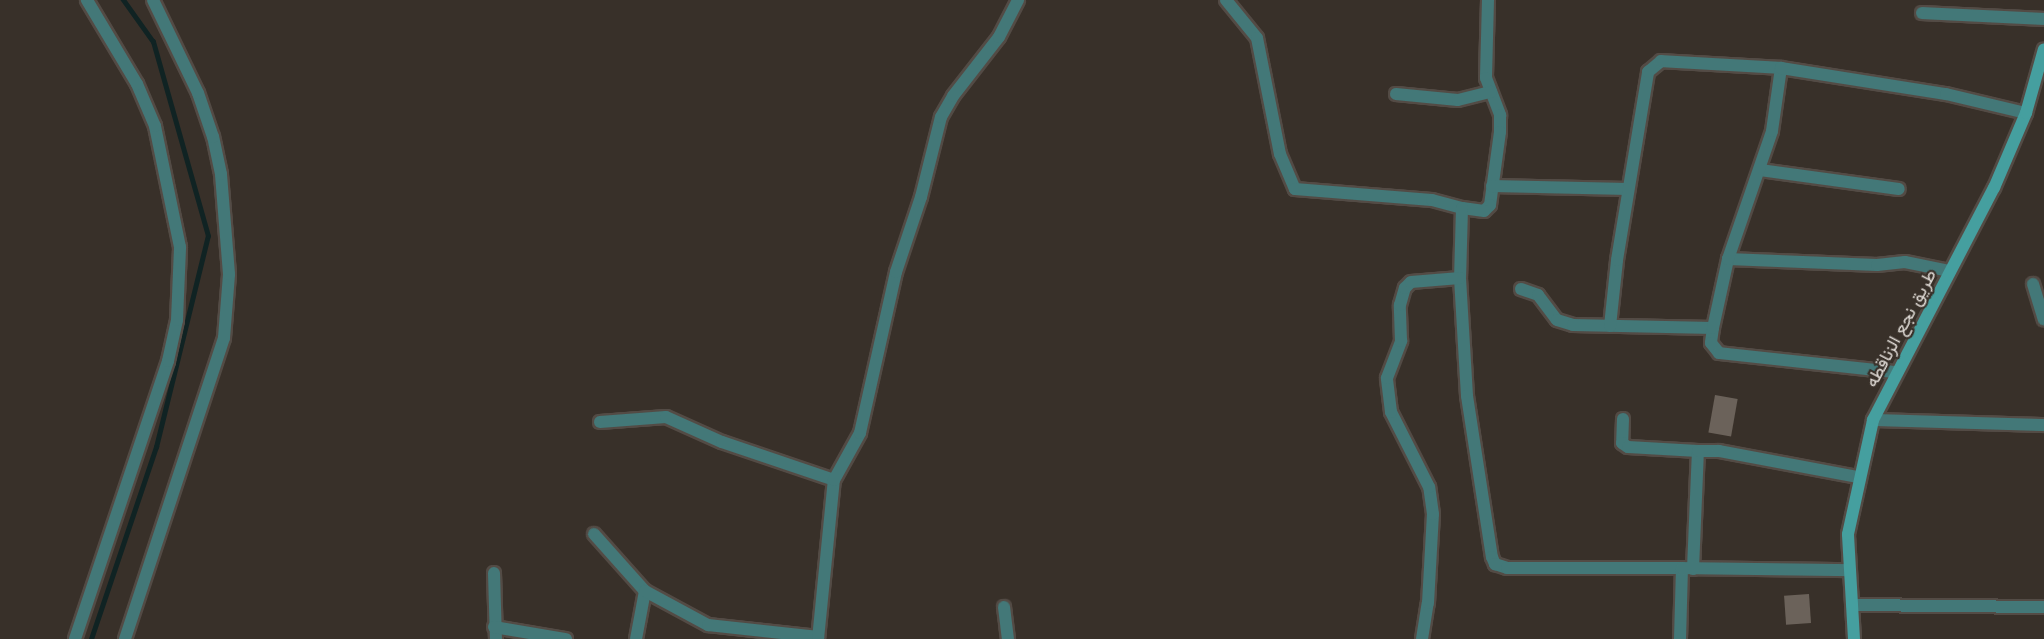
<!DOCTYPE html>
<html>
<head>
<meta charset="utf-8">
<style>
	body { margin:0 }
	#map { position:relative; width:2044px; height:639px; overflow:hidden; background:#383029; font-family:"Open Sans",Vazirmatn,sans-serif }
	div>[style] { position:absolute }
	.stream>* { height:4.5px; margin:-2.25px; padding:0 2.25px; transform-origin:2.25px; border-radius:2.25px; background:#102323 }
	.building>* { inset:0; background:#6b625a; transform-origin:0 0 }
	.roads { filter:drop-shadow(2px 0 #534b45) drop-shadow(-2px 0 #534b45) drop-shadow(0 2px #534b45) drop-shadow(0 -2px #534b45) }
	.street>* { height:12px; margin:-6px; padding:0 6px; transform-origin:6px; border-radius:6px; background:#437878 }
	.secondary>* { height:12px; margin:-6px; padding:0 6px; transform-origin:6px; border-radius:6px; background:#459f9f }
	span { translate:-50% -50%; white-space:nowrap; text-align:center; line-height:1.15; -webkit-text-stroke:4.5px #383029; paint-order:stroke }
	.street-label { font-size:18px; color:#e0dbd6 }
</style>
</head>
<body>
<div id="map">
	<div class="stream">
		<i style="left:91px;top:639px;width:203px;rotate:-71.3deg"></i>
		<i style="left:156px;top:447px;width:217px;rotate:-76.2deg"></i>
		<i style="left:208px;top:236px;width:202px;rotate:-105.8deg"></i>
		<i style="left:153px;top:42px;width:52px;rotate:-125.5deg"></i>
	</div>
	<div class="building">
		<i style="left:1715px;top:395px;width:23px;height:38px;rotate:10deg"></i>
		<i style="left:1809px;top:594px;width:29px;height:25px;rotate:86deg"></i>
	</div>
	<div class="roads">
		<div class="street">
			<i style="left:1226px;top:0;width:49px;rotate:50.8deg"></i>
			<i style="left:1257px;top:38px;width:118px;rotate:78.8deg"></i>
			<i style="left:1280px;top:154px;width:38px;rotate:67deg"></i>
			<i style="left:1295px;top:189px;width:137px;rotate:4.6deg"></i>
			<i style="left:1432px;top:200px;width:31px;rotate:15deg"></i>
			<i style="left:1488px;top:0;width:78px;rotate:91.5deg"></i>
			<i style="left:1486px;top:78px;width:40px;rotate:69deg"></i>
			<i style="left:1500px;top:115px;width:17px;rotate:90deg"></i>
			<i style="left:1500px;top:132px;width:74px;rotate:97.8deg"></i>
			<i style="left:1490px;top:205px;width:8px;rotate:135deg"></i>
			<i style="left:1484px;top:211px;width:22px;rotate:-172deg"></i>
			<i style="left:1462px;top:208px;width:70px;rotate:91.6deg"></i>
			<i style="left:1460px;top:278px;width:118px;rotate:86.6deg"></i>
			<i style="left:1467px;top:396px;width:163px;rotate:81.2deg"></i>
			<i style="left:1492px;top:557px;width:8px;rotate:67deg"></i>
			<i style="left:1495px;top:564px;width:13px;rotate:18deg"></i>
			<i style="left:1507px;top:568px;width:175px"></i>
			<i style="left:1922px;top:13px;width:122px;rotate:2.8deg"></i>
			<i style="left:1396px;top:94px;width:62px;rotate:5.5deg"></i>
			<i style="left:1458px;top:100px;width:34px;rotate:-14deg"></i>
			<i style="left:1760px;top:170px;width:140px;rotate:7.8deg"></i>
			<i style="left:1492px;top:186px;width:136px;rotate:1.3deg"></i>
			<i style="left:1728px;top:259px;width:149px;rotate:2.3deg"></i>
			<i style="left:1877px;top:265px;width:28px;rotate:-6deg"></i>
			<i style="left:1905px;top:262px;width:46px;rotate:11.3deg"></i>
			<i style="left:2033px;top:284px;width:37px;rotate:73deg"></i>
			<i style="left:1521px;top:289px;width:18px;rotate:19deg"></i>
			<i style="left:1538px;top:295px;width:31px;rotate:53deg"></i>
			<i style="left:1557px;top:320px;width:17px;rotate:17deg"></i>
			<i style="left:1573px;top:325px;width:140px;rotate:1.2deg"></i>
			<i style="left:1713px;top:328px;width:15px;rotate:98deg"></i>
			<i style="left:1711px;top:343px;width:13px;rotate:51deg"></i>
			<i style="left:1719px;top:353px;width:177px;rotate:6.2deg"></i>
			<i style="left:1610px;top:326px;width:66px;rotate:-83.9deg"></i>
			<i style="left:1617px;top:260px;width:191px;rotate:-80.6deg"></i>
			<i style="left:1648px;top:72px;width:17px;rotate:-40deg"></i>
			<i style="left:1661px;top:61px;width:120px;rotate:3.3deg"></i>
			<i style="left:1713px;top:328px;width:71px;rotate:-77.7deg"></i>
			<i style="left:1728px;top:259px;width:135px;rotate:-71deg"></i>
			<i style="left:1772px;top:131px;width:64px;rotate:-81.9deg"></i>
			<i style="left:1781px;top:68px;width:167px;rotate:9deg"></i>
			<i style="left:1946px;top:94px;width:82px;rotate:13.4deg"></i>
			<i style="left:1623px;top:419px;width:24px;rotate:92deg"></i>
			<i style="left:1622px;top:443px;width:7px;rotate:34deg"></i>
			<i style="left:1628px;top:447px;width:70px;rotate:3.3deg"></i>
			<i style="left:1873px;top:420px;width:171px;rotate:1.7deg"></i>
			<i style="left:600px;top:422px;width:66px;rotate:-4.3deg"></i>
			<i style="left:666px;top:417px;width:61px;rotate:24.1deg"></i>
			<i style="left:722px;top:442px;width:118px;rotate:18.7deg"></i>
			<i style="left:594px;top:534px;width:76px;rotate:48.2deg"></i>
			<i style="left:1693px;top:569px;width:118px;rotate:-87.6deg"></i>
			<i style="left:1698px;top:451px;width:21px"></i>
			<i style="left:1719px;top:451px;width:141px;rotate:10.6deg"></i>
			<i style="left:494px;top:573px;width:66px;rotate:88.3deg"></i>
			<i style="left:1852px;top:605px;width:192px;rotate:0.6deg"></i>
			<i style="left:1004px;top:607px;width:32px;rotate:83deg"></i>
			<i style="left:494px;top:627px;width:73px;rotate:9.5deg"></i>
			<i style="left:75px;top:639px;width:293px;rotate:-71.5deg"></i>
			<i style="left:168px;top:361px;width:42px;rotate:-77.6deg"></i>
			<i style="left:177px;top:320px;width:73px;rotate:-87.6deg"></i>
			<i style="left:180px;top:247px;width:124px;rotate:-101.7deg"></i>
			<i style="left:155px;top:126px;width:46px;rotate:-113.2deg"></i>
			<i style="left:137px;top:84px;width:98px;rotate:-120.8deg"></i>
			<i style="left:125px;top:639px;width:317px;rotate:-71.8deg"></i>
			<i style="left:224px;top:338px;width:64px;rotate:-85.5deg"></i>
			<i style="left:229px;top:274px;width:100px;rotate:-94.6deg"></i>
			<i style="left:221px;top:174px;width:38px;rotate:-102deg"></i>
			<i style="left:213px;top:137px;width:46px;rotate:-108.8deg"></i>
			<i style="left:198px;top:93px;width:103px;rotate:-115.8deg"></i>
			<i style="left:636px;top:639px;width:49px;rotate:-79.4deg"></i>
			<i style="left:645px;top:591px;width:72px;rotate:28.4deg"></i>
			<i style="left:708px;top:625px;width:111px;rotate:6.2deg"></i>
			<i style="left:818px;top:639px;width:160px;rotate:-84.3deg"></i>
			<i style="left:834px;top:480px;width:54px;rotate:-61deg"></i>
			<i style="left:860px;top:433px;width:165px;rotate:-77.4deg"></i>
			<i style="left:896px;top:272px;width:79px;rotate:-71.6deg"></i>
			<i style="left:921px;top:197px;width:82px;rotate:-76deg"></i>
			<i style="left:941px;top:117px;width:24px;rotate:-60deg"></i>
			<i style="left:953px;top:96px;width:75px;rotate:-52.1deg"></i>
			<i style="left:999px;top:37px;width:42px;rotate:-62.8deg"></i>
			<i style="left:1422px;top:639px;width:36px;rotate:-81deg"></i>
			<i style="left:1428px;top:603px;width:89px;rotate:-86.8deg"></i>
			<i style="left:1433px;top:514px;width:27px;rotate:-98deg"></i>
			<i style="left:1429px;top:487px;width:84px;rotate:-116.9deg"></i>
			<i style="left:1391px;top:412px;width:34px;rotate:-97deg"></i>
			<i style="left:1387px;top:378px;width:40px;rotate:-69deg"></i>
			<i style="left:1401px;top:341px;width:36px;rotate:-92deg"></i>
			<i style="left:1400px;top:305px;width:18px;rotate:-74deg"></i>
			<i style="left:1405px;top:288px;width:8px;rotate:-45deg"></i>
			<i style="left:1411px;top:282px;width:49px;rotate:-4.7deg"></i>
			<i style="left:1680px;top:639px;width:71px;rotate:-88.4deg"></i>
			<i style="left:1682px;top:568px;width:168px;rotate:0.7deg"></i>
		</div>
		<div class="secondary">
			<i style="left:1854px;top:639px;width:105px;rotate:-93.3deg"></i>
			<i style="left:1848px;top:534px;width:117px;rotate:-77.6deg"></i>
			<i style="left:1873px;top:420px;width:262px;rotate:-62.5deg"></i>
			<i style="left:1994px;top:188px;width:82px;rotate:-66.9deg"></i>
			<i style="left:2026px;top:113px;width:66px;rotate:-74.3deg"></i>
		</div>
	</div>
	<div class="street-label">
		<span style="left:1900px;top:328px;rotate:-62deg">طريق نجع الزناقطه</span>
	</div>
</div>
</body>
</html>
